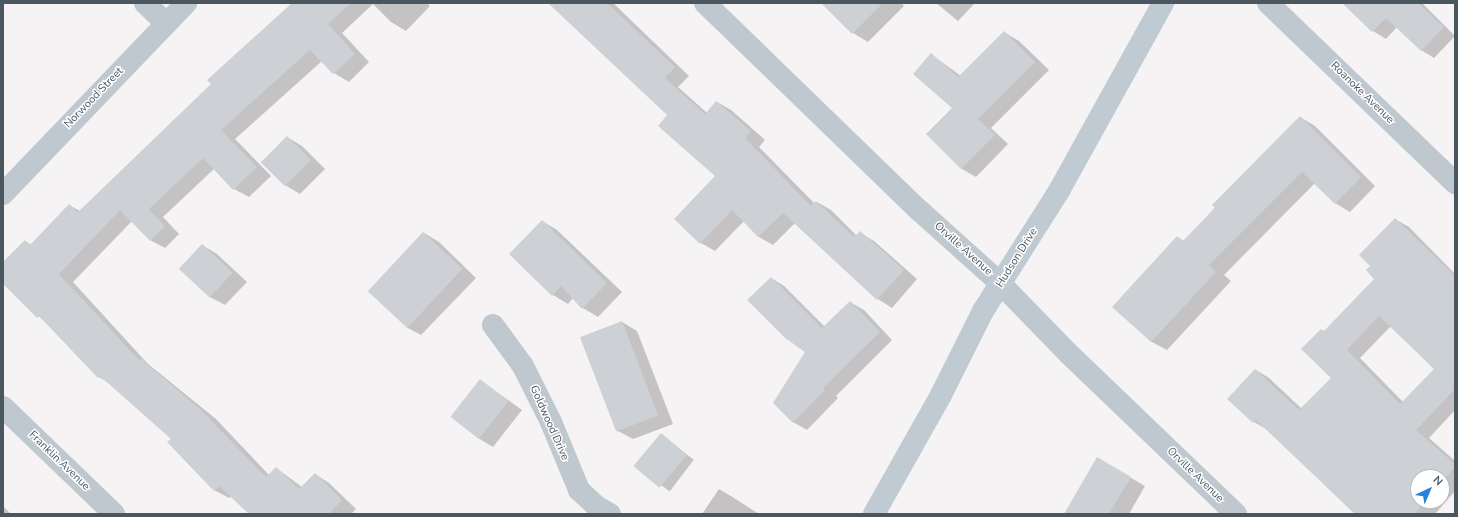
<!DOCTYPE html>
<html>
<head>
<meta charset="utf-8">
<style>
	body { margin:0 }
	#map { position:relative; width:1458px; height:517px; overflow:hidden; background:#f5f3f3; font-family:"Nunito Sans",sans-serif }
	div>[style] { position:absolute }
	.shadow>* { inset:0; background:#0003; transform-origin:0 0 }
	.building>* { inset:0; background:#cdd0d4; transform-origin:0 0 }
	.street>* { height:22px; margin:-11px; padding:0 11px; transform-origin:11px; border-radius:11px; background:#bfc8ce }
	.secondary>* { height:22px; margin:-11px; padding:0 11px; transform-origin:11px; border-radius:11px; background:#c0cad2 }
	span { translate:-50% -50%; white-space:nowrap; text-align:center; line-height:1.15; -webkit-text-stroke:3px #fff; paint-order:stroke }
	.street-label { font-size:11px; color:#4b575f }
	.frame { position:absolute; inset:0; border:4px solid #4b575f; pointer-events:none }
	.north { position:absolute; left:1410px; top:469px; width:40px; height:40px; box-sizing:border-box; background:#fff; border:1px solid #b7bcbf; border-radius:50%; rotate:44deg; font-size:11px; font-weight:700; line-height:16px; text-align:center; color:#4b575f }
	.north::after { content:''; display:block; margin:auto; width:14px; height:18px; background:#2982d9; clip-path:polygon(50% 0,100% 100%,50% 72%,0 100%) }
</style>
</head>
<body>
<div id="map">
	<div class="shadow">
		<i style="clip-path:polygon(293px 3px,427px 3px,430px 6px,406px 31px,391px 22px,373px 4px,342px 33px,369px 62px,349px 82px,334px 73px,322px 61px,235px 139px,271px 176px,249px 197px,234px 189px,214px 169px,163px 217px,179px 234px,165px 248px,150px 240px,132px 221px,73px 282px,148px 364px,216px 419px,269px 475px,276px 468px,302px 487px,315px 474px,329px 483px,356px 509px,351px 514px,250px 514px,231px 496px,229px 498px,214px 490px,173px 439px,112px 385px,99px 377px,45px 322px,3px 283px,3px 264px,25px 241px,31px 245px,69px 205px,80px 211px,213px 84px)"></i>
		<i style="clip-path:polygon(550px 3px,613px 3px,689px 76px,678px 87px,707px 113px,717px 102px,731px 110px,765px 140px,759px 147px,815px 204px,817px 202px,831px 210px,857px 236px,860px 233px,874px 241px,917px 279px,892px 308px,878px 299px,795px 223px,773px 245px,759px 237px,744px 221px,715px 251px,701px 243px,675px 219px,716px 176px,669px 115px)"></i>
		<i style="clip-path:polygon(823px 3px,901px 3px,904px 6px,868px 42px,853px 33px)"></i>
		<i style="clip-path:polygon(936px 3px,975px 3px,958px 21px)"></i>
		<i style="clip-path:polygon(1343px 3px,1422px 3px,1455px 36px,1434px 58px,1421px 50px,1397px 27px,1386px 39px,1373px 31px)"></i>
		<i style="clip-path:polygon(1004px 32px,1019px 41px,1049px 70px,991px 128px,1008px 144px,976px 177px,962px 169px,928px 134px,953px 108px,932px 55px,961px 76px)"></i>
		<i style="clip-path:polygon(1300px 117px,1315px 126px,1375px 186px,1350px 212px,1335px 203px,1315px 183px,1224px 275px,1231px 281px,1167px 350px,1152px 342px,1114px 307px,1177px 237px,1184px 241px)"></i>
		<i style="clip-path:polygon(287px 137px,302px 146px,325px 169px,300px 194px,285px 185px,262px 162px)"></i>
		<i style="clip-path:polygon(evenodd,1395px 219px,1409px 227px,1455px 274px,1455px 410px,1429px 438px,1455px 461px,1455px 491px,1435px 514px,1355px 514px,1268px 430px,1254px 422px,1229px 399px,1256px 370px,1269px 378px,1302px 409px,1333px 378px,1325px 332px,1376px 279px,1371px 266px,1395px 219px,1391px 326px,1435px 369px,1403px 402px,1360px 358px,1391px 326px,1395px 219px,1418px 477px,1442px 477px,1442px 501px,1418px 501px,1418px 477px)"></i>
		<i style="clip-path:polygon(542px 221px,557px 230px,622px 292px,598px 317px,583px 308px,573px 298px,568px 304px,553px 295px)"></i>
		<i style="clip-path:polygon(424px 233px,439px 242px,476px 278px,421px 335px,406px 327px)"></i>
		<i style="clip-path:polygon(202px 245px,217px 254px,247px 282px,225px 305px,210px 297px)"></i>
		<i style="clip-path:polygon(771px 278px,784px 286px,825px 327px,850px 302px,864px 310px,892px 340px,836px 396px,838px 398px,807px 430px,793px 422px,807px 352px)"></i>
		<i style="clip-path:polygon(622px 322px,637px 331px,673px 424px,633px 439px,618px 431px)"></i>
		<i style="clip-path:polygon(480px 380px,522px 410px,493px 447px,478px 438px)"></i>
		<i style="left:661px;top:435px;width:41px;height:40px;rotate:37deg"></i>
		<i style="clip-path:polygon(1098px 459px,1145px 486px,1129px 514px,1066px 514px)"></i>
		<i style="clip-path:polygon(719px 489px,734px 498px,759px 514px,702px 514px)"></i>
		<i style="clip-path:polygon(3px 506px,11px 514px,3px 514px)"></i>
	</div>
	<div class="building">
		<i style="clip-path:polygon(292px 3px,351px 3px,328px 24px,355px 54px,333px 74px,310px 50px,221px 130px,257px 167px,233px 190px,203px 158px,149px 209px,165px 226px,150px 241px,120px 210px,59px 274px,139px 360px,141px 359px,201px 410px,266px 477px,276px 467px,299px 489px,315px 473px,342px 500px,329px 514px,249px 514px,219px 486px,214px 491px,167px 442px,171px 439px,100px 376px,98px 378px,39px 316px,37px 318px,3px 284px,3px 262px,25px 240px,30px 245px,69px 204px,78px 212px,211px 84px,207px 80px)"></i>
		<i style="clip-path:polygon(548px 3px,607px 3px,675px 67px,665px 78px,705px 114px,716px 101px,751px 131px,745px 138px,811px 206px,816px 201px,854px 237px,860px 231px,904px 270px,877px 300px,783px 213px,758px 237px,732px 210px,700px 244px,674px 219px,715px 176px,658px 126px,667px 115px)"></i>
		<i style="clip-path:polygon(821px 3px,883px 3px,852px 34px)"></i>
		<i style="clip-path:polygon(1342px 3px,1418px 3px,1444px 27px,1421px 51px,1386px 18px,1372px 32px)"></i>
		<i style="clip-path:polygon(1004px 31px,1035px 62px,978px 119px,995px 135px,961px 169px,926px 134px,952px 108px,913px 74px,931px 53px,958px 77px)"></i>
		<i style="clip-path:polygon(1300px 116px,1361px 177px,1335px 204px,1302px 172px,1209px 265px,1216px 272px,1151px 342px,1112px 307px,1177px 236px,1183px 241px,1215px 208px,1212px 205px)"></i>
		<i style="left:287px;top:136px;width:34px;height:37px;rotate:45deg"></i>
		<i style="clip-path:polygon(evenodd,1395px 218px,1455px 276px,1455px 389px,1416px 430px,1455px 464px,1455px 467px,1442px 482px,1442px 477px,1418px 477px,1418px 501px,1426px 501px,1414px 514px,1355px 514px,1256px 420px,1253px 423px,1227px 399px,1255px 369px,1299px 410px,1331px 378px,1301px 349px,1321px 329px,1324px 331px,1374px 279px,1366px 270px,1370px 266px,1359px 255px,1395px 218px,1379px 316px,1434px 369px,1400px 404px,1347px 350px,1379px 316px)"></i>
		<i style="clip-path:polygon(542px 220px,607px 283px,582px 309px,561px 286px,552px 296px,509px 254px)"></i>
		<i style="left:423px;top:232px;width:54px;height:81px;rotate:43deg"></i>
		<i style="left:202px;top:244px;width:42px;height:34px;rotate:43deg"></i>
		<i style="clip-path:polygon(771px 277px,822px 328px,850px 301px,880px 332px,823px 388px,825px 390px,793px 423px,773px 403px,805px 352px,785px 338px,747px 300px)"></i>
		<i style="left:622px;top:321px;width:101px;height:45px;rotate:69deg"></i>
		<i style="left:480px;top:379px;width:36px;height:48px;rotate:38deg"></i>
		<i style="left:661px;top:433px;width:34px;height:43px;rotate:40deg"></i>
		<i style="clip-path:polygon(1097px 457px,1131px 477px,1109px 514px,1064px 514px)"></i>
	</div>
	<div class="street">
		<i style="left:145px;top:3px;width:29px;rotate:44deg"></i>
		<i style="left:705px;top:3px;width:299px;rotate:44.1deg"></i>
		<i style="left:920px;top:211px;width:109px;rotate:42deg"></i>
		<i style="left:1001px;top:284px;width:96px;rotate:45.8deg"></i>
		<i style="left:1068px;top:353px;width:233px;rotate:43.8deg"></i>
		<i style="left:1268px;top:3px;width:260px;rotate:43.9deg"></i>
		<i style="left:3px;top:194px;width:265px;rotate:-46.2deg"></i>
		<i style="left:493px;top:325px;width:51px;rotate:53.8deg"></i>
		<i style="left:523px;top:366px;width:63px;rotate:63.4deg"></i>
		<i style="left:551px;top:422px;width:74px;rotate:67.6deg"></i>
		<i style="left:579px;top:490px;width:23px;rotate:43deg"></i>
		<i style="left:596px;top:506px;width:16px;rotate:30deg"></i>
		<i style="left:3px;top:407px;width:154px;rotate:43.9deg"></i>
	</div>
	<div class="secondary">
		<i style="left:874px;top:514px;width:137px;rotate:-60.6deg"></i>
		<i style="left:941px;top:395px;width:94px;rotate:-63.4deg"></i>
		<i style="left:983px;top:311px;width:144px;rotate:-57.7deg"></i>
		<i style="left:1060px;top:189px;width:213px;rotate:-61deg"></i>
	</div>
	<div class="street-label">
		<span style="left:1362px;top:93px;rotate:44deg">Roanoke Avenue</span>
		<span style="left:94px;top:98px;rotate:-46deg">Norwood Street</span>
		<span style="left:963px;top:249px;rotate:42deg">Orville Avenue</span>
		<span style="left:1017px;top:258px;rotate:-58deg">Hudson Drive</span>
		<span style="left:549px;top:423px;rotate:66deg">Goldwood Drive</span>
		<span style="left:59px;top:461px;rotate:44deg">Franklin Avenue</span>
		<span style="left:1195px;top:475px;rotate:44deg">Orville Avenue</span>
	</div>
	<div class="frame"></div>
	<div class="north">N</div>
</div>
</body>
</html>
